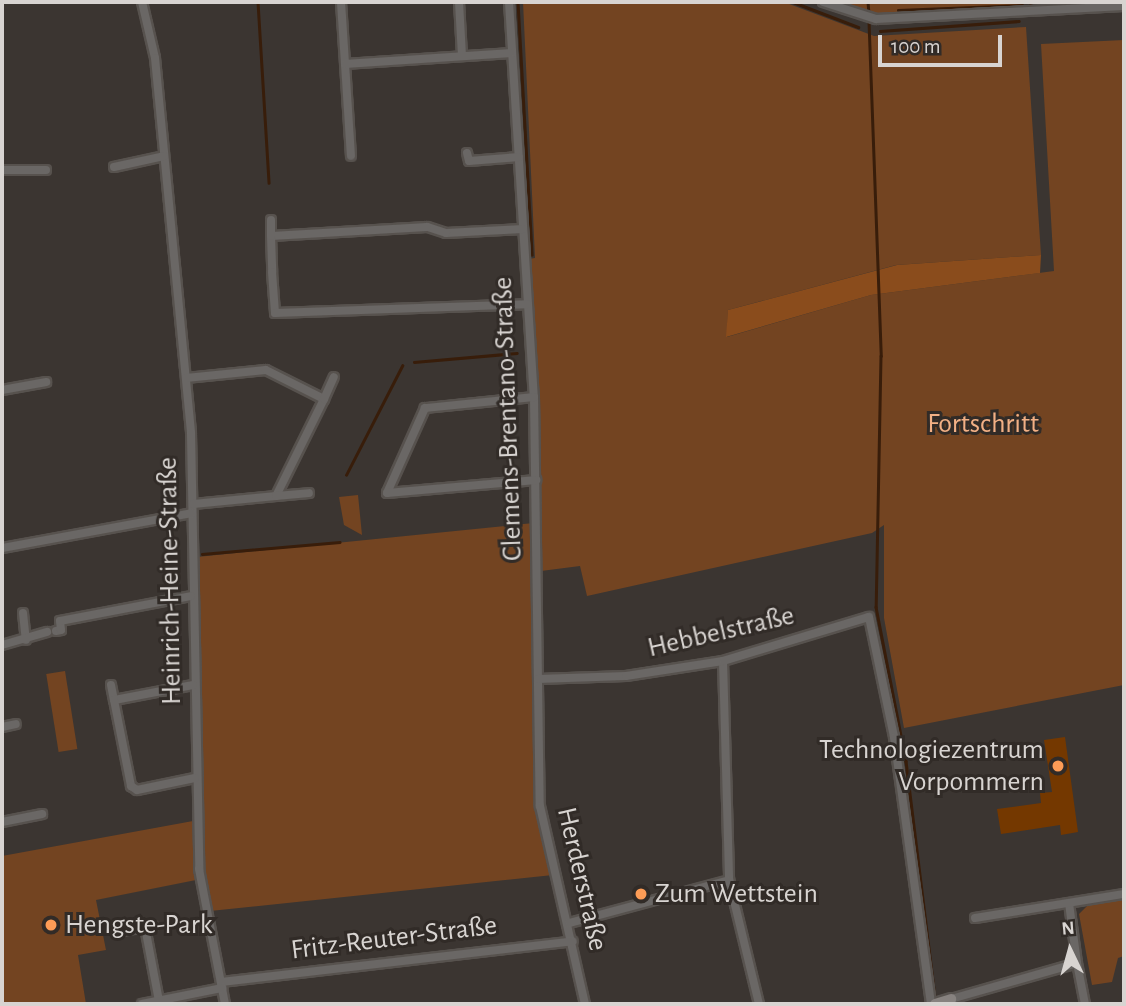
<!DOCTYPE html>
<html>
<head>
<meta charset="utf-8">
<style>
	body { margin:0 }
	#map { position:relative; width:1126px; height:1006px; overflow:hidden; background:#3b3531; font-family:"Alegreya Sans",sans-serif }
	div>[style] { position:absolute }
	.green>* { inset:0; background:#734421; transform-origin:0 0 }
	.forest>* { inset:0; background:#8a4c1c }
	.stream>* { height:2.5px; margin:-1.25px; padding:0 1.25px; transform-origin:1.25px; border-radius:1.25px; background:#381d0a }
	.building>* { inset:0; background:#743800 }
	.roads { filter:drop-shadow(2px 0 #57524e) drop-shadow(-2px 0 #57524e) drop-shadow(0 2px #57524e) drop-shadow(0 -2px #57524e) }
	.street>* { height:8px; margin:-4px; padding:0 4px; transform-origin:4px; border-radius:4px; background:#6a6765 }
	.secondary>* { height:10px; margin:-5px; padding:0 5px; transform-origin:5px; border-radius:5px; background:#87827f }
	.dots>* { width:19px; height:19px; translate:-50% -50%; box-sizing:border-box; border:4px solid #312b27; border-radius:50% }
	span { translate:-50% -50%; white-space:nowrap; text-align:center; line-height:1.15; -webkit-text-stroke:6px #312b27; paint-order:stroke }
	.street-label { font-size:28px; color:#d8d4d1 }
	.park-label { font-size:28px; color:#f2b085 }
	.poi-label { font-size:28px; color:#d8d4d1 }
	.right { translate:-100% -50%; text-align:right }
	.left { translate:0 -50%; text-align:left }
	.frame { position:absolute; inset:0; border:4px solid #d8d4d1; pointer-events:none }
	.north { position:absolute; left:1035px; top:915px; width:70px; height:70px; -webkit-text-stroke:5px #312b27; paint-order:stroke; rotate:355deg; font-size:19px; font-weight:700; line-height:28px; text-align:center; color:#d8d4d1 }
	.north::after { content:''; display:block; margin:auto; width:24px; height:32px; background:#d8d4d1; clip-path:polygon(50% 0,100% 100%,50% 72%,0 100%) }
	.scale { position:absolute; left:878px; top:35px; width:124px; height:32px; box-sizing:border-box; border:4px solid #d8d4d1; border-top:0; padding-left:9px; font-size:21px; line-height:24px; white-space:nowrap; color:#d8d4d1; -webkit-text-stroke:5px #312b27; paint-order:stroke }
</style>
</head>
<body>
<div id="map">
	<div class="green">
		<i style="clip-path:polygon(523px 2px,784px 2px,874px 36px,1026px 27px,1041px 255px,896px 265px,728px 310px,727px 337px,871px 295px,1054px 271px,1041px 44px,1124px 40px,1124px 685px,904px 728px,884px 618px,884px 525px,872px 533px,587px 596px,580px 566px,541px 571px,539px 388px,529px 259px,535px 258px)"></i>
		<i style="clip-path:polygon(831px 2px,1022px 2px,1021px 8px,892px 14px,860px 13px)"></i>
		<i style="clip-path:polygon(358px 495px,362px 535px,344px 525px,339px 497px)"></i>
		<i style="clip-path:polygon(534px 523px,538px 818px,553px 875px,210px 911px,203px 851px,197px 557px)"></i>
		<i style="left:65px;top:671px;width:79px;height:19px;rotate:81deg"></i>
		<i style="clip-path:polygon(193px 821px,196px 880px,96px 900px,106px 950px,78px 955px,86px 1004px,2px 1004px,2px 856px)"></i>
		<i style="clip-path:polygon(1124px 898px,1124px 956px,1118px 958px,1112px 982px,1092px 985px,1079px 914px,1090px 903px)"></i>
	</div>
	<div class="forest">
		<i style="clip-path:polygon(1041px 255px,1040px 273px,871px 295px,726px 337px,728px 310px,897px 265px)"></i>
	</div>
	<div class="stream">
		<i style="left:258px;top:2px;width:181px;rotate:86.5deg"></i>
		<i style="left:518px;top:2px;width:253px;rotate:86.8deg"></i>
		<i style="left:793px;top:2px;width:70px;rotate:21deg"></i>
		<i style="left:838px;top:2px;width:16px;rotate:18deg"></i>
		<i style="left:868px;top:2px;width:12px;rotate:85deg"></i>
		<i style="left:1030px;top:2px;width:2px;rotate:63deg"></i>
		<i style="left:898px;top:10px;width:124px;rotate:-2.3deg"></i>
		<i style="left:869px;top:21px;width:335px;rotate:87.9deg"></i>
		<i style="left:881px;top:356px;width:251px;rotate:91.1deg"></i>
		<i style="left:876px;top:607px;width:157px;rotate:79deg"></i>
		<i style="left:906px;top:761px;width:237px;rotate:83deg"></i>
		<i style="left:880px;top:31px;width:139px;rotate:-4.1deg"></i>
		<i style="left:414px;top:362px;width:103px;rotate:-5deg"></i>
		<i style="left:346px;top:475px;width:123px;rotate:-62.8deg"></i>
		<i style="left:202px;top:554px;width:138px;rotate:-5deg"></i>
	</div>
	<div class="building">
		<i style="clip-path:polygon(1065px 737px,1078px 832px,1061px 835px,1060px 825px,1001px 834px,997px 809px,1041px 803px,1040px 793px,1052px 792px,1044px 740px)"></i>
	</div>
	<div class="roads">
		<div class="street">
			<i style="left:142px;top:2px;width:57px;rotate:76.9deg"></i>
			<i style="left:155px;top:58px;width:377px;rotate:84.5deg"></i>
			<i style="left:191px;top:433px;width:436px;rotate:88.9deg"></i>
			<i style="left:199px;top:869px;width:137px;rotate:79.1deg"></i>
			<i style="left:341px;top:2px;width:154px;rotate:86.3deg"></i>
			<i style="left:459px;top:2px;width:54px;rotate:86.8deg"></i>
			<i style="left:509px;top:2px;width:396px;rotate:86.4deg"></i>
			<i style="left:534px;top:397px;width:409px;rotate:89.2deg"></i>
			<i style="left:540px;top:806px;width:203px;rotate:77.2deg"></i>
			<i style="left:823px;top:2px;width:56px;rotate:17.8deg"></i>
			<i style="left:876px;top:19px;width:248px;rotate:-3deg"></i>
			<i style="left:345px;top:64px;width:167px;rotate:-3.8deg"></i>
			<i style="left:467px;top:153px;width:8px;rotate:76deg"></i>
			<i style="left:469px;top:161px;width:50px;rotate:-4.6deg"></i>
			<i style="left:114px;top:167px;width:51px;rotate:-12.4deg"></i>
			<i style="left:2px;top:170px;width:44px"></i>
			<i style="left:523px;top:229px;width:77px;rotate:177deg"></i>
			<i style="left:446px;top:233px;width:20px;rotate:-162deg"></i>
			<i style="left:427px;top:227px;width:156px;rotate:176.7deg"></i>
			<i style="left:271px;top:236px;width:36px;rotate:88deg"></i>
			<i style="left:272px;top:272px;width:41px;rotate:85.8deg"></i>
			<i style="left:275px;top:313px;width:252px;rotate:-2deg"></i>
			<i style="left:271px;top:236px;width:16px;rotate:-90deg"></i>
			<i style="left:186px;top:378px;width:80px;rotate:-5.7deg"></i>
			<i style="left:266px;top:370px;width:65px;rotate:26.6deg"></i>
			<i style="left:324px;top:399px;width:108px;rotate:116.3deg"></i>
			<i style="left:276px;top:496px;width:83px;rotate:174.5deg"></i>
			<i style="left:2px;top:390px;width:45px;rotate:-10.3deg"></i>
			<i style="left:534px;top:397px;width:110px;rotate:174.2deg"></i>
			<i style="left:425px;top:408px;width:93px;rotate:114.1deg"></i>
			<i style="left:387px;top:493px;width:150px;rotate:-5deg"></i>
			<i style="left:324px;top:399px;width:24px;rotate:-66deg"></i>
			<i style="left:276px;top:496px;width:33px;rotate:-5deg"></i>
			<i style="left:2px;top:548px;width:193px;rotate:-10.4deg"></i>
			<i style="left:23px;top:613px;width:27px;rotate:84deg"></i>
			<i style="left:56px;top:631px;width:5px;rotate:-11deg"></i>
			<i style="left:61px;top:630px;width:9px;rotate:-96deg"></i>
			<i style="left:60px;top:621px;width:133px;rotate:-10.8deg"></i>
			<i style="left:2px;top:645px;width:47px;rotate:-16.1deg"></i>
			<i style="left:723px;top:661px;width:219px;rotate:88.4deg"></i>
			<i style="left:729px;top:880px;width:128px;rotate:76.4deg"></i>
			<i style="left:538px;top:679px;width:88px;rotate:-2deg"></i>
			<i style="left:626px;top:676px;width:98px;rotate:-8.8deg"></i>
			<i style="left:723px;top:661px;width:152px;rotate:-16.8deg"></i>
			<i style="left:869px;top:617px;width:123px;rotate:78.2deg"></i>
			<i style="left:894px;top:737px;width:270px;rotate:82.1deg"></i>
			<i style="left:111px;top:685px;width:15px;rotate:79deg"></i>
			<i style="left:193px;top:685px;width:80px;rotate:169.2deg"></i>
			<i style="left:114px;top:700px;width:88px;rotate:78.8deg"></i>
			<i style="left:131px;top:786px;width:7px;rotate:34deg"></i>
			<i style="left:137px;top:790px;width:59px;rotate:-11.7deg"></i>
			<i style="left:2px;top:727px;width:14px;rotate:-12deg"></i>
			<i style="left:2px;top:822px;width:41px;rotate:-11.3deg"></i>
			<i style="left:1069px;top:903px;width:61px;rotate:82.4deg"></i>
			<i style="left:975px;top:918px;width:151px;rotate:-9.2deg"></i>
			<i style="left:569px;top:923px;width:166px;rotate:-15deg"></i>
			<i style="left:153px;top:926px;width:8px;rotate:173deg"></i>
			<i style="left:145px;top:927px;width:75px;rotate:79.3deg"></i>
			<i style="left:121px;top:931px;width:24px;rotate:-9deg"></i>
			<i style="left:221px;top:982px;width:354px;rotate:-6.6deg"></i>
			<i style="left:951px;top:999px;width:131px;rotate:-15.9deg"></i>
			<i style="left:1077px;top:963px;width:42px;rotate:79deg"></i>
			<i style="left:142px;top:1004px;width:82px;rotate:-11.3deg"></i>
		</div>
		<div class="secondary">
			<i style="left:935px;top:1004px;width:17px;rotate:-17deg"></i>
		</div>
	</div>
	<div class="dots">
		<i style="left:1058px;top:766px;background:#fd9c56"></i>
		<i style="left:641px;top:894px;background:#fd9c56"></i>
		<i style="left:51px;top:925px;background:#fd9c56"></i>
	</div>
	<div class="street-label">
		<span style="left:508px;top:419px;rotate:-92deg">Clemens-Brentano-Straße</span>
		<span style="left:170px;top:581px;rotate:-91deg">Heinrich-Heine-Straße</span>
		<span style="left:721px;top:632px;rotate:-13deg">Hebbelstraße</span>
		<span style="left:582px;top:879px;rotate:77deg">Herderstraße</span>
		<span style="left:394px;top:938px;rotate:-7deg">Fritz-Reuter-Straße</span>
	</div>
	<div class="park-label">
		<span style="left:983px;top:424px">Fortschritt</span>
	</div>
	<div class="poi-label">
		<span class="right" style="left:1044px;top:766px">Technologiezentrum<br>Vorpommern</span>
		<span class="left" style="left:655px;top:894px">Zum Wettstein</span>
		<span class="left" style="left:65px;top:925px">Hengste-Park</span>
	</div>
	<div class="frame"></div>
	<div class="north">N</div>
	<div class="scale">100 m</div>
</div>
</body>
</html>
